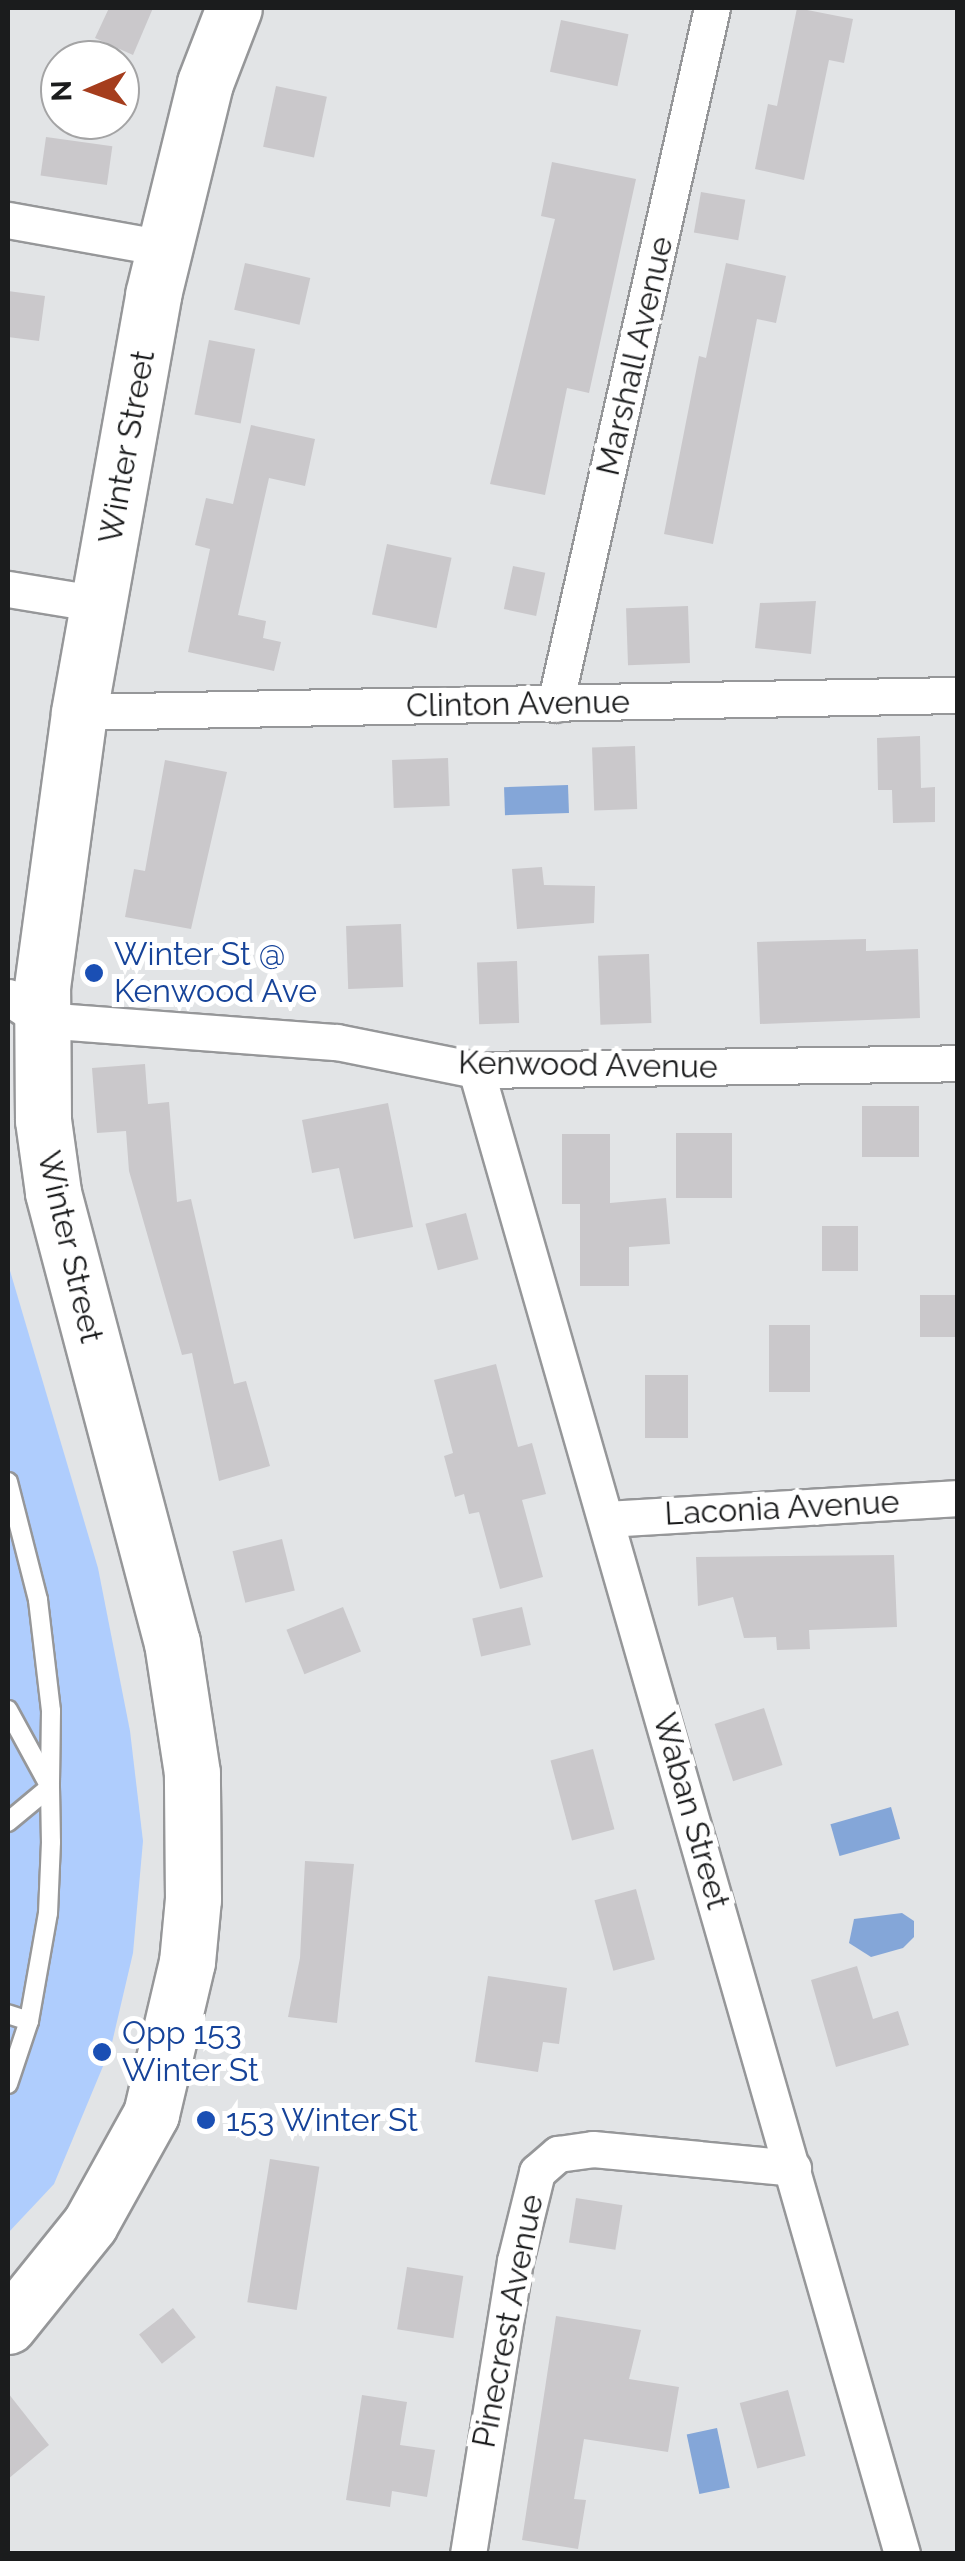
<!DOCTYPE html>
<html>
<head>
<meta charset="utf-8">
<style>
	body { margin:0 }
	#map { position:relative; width:965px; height:2561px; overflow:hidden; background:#e2e4e6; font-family:Raleway,sans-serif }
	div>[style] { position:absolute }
	.green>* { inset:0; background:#afcdfd }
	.water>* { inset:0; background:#84a6d8; transform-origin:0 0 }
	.building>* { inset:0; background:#cac8cb; transform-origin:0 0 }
	.roads { filter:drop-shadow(2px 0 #969799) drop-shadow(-2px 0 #969799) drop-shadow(0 2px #969799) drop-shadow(0 -2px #969799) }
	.lane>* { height:18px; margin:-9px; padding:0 9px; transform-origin:9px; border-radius:9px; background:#fff }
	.street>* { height:35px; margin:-17.5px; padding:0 17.5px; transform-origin:17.5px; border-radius:17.5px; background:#fff }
	.primary>* { height:55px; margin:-27.5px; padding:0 27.5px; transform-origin:27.5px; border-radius:27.5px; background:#fff }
	.dots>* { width:28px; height:28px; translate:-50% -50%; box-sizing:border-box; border:5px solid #fff; border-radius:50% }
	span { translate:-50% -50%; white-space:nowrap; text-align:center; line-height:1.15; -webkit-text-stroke:10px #fff; paint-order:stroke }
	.street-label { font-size:32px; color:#1b1c1d }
	.transit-label { font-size:32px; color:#164399 }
	.left { translate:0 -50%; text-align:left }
	.frame { position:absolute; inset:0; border:10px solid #1b1c1d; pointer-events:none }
	.north { position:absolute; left:40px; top:40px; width:100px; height:100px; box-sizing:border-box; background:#fff; border:2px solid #a4a4a5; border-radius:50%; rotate:268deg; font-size:28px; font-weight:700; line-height:40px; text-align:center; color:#1b1c1d }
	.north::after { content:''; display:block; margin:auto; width:35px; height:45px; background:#a53d1d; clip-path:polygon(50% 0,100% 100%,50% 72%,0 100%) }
</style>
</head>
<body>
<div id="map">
	<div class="green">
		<i style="clip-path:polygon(8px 1264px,98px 1568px,130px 1731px,143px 1841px,133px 1953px,111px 2047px,54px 2184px,8px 2233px)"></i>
	</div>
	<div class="water">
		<i style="left:568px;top:785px;width:28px;height:64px;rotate:88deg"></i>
		<i style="left:891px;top:1807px;width:33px;height:63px;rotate:74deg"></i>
		<i style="clip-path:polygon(902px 1913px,914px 1921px,914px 1937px,903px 1948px,871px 1957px,849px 1943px,854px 1919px)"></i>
		<i style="left:717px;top:2428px;width:61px;height:31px;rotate:78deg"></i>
	</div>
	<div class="building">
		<i style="clip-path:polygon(109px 8px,153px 8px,133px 55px,95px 38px)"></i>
		<i style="clip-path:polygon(797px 8px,853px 19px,844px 63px,829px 60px,804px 180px,755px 169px,768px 104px,777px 106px)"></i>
		<i style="left:561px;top:20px;width:69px;height:53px;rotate:12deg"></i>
		<i style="left:276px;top:86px;width:52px;height:62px;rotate:12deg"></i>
		<i style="left:46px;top:137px;width:67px;height:39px;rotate:8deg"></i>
		<i style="clip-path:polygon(552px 162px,636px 179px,589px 393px,567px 388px,545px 495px,490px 484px,555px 219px,541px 216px)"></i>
		<i style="left:701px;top:192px;width:45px;height:41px;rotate:10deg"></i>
		<i style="left:245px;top:263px;width:67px;height:48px;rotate:13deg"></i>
		<i style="clip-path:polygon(726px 263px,786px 276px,776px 323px,757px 319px,713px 544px,664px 534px,699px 356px,706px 358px)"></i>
		<i style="clip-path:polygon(8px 291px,45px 296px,39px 341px,8px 337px)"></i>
		<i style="left:209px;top:340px;width:47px;height:76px;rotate:11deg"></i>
		<i style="clip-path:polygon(251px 425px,315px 439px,305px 486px,269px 478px,238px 615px,266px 621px,263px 638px,281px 642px,274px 671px,188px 652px,210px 549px,195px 545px,206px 498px,233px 504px)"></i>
		<i style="left:387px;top:544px;width:66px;height:72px;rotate:12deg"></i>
		<i style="left:513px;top:566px;width:33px;height:44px;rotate:12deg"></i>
		<i style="clip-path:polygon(816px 601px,811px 654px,755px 648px,760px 603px)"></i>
		<i style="left:688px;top:606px;width:57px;height:62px;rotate:88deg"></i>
		<i style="clip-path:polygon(920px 736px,921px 788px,935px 787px,935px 822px,893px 823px,892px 790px,878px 790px,877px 738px)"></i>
		<i style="left:635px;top:746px;width:63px;height:43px;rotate:88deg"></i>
		<i style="left:448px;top:758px;width:48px;height:56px;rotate:88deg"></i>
		<i style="clip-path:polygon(165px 760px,227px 772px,191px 929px,125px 917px,134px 869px,145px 871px)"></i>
		<i style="clip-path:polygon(542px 867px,544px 885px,595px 886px,594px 923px,517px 929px,512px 869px)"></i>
		<i style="left:401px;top:924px;width:63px;height:55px;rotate:88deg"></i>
		<i style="clip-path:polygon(866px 939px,866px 951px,918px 949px,920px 1018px,760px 1024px,757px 942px)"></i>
		<i style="left:649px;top:954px;width:69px;height:51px;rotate:88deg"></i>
		<i style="left:517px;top:961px;width:62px;height:40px;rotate:88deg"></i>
		<i style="clip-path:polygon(145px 1064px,148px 1104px,169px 1102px,177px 1202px,191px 1199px,234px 1384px,246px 1381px,270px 1466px,219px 1481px,192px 1353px,182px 1355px,129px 1171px,126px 1131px,97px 1133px,92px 1068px)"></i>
		<i style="clip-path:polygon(388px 1103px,413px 1227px,354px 1239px,339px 1168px,312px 1173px,302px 1120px)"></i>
		<i style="left:862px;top:1106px;width:57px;height:51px"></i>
		<i style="left:676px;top:1133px;width:56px;height:65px"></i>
		<i style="clip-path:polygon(562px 1134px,610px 1134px,610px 1203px,666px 1198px,670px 1244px,629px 1247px,629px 1286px,580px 1286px,580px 1204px,562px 1204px)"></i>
		<i style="left:466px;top:1213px;width:48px;height:42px;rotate:75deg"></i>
		<i style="left:858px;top:1226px;width:45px;height:36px;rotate:90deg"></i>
		<i style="left:920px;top:1295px;width:38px;height:42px"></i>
		<i style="left:769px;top:1325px;width:41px;height:67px"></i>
		<i style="clip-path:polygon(496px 1364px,518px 1447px,532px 1443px,546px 1494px,522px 1500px,543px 1577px,500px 1589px,479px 1512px,469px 1514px,464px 1494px,455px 1497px,444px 1456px,453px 1453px,434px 1380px)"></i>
		<i style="left:645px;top:1375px;width:43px;height:63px"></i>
		<i style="left:282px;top:1539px;width:53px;height:51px;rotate:76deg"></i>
		<i style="clip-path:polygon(894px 1555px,897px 1627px,809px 1630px,810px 1649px,777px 1650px,776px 1637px,744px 1638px,733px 1597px,698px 1606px,696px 1557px)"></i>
		<i style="left:343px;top:1607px;width:48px;height:61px;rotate:68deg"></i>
		<i style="left:522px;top:1607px;width:39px;height:51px;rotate:77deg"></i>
		<i style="left:764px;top:1708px;width:60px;height:52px;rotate:72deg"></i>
		<i style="left:593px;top:1749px;width:83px;height:44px;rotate:75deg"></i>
		<i style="clip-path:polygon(305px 1861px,354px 1864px,337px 2023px,288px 2017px,300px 1958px)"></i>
		<i style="left:636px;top:1889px;width:73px;height:43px;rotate:75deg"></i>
		<i style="clip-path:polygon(857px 1966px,873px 2019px,898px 2011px,909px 2045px,836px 2067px,811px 1980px)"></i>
		<i style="clip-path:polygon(488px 1976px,567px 1988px,559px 2044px,543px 2042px,538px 2072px,475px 2062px)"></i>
		<i style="left:270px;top:2159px;width:50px;height:145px;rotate:9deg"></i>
		<i style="left:576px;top:2198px;width:47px;height:45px;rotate:9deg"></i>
		<i style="left:407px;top:2267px;width:57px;height:63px;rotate:9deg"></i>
		<i style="left:173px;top:2308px;width:37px;height:43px;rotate:52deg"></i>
		<i style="clip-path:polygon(556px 2316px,641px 2330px,629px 2379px,679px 2387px,668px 2452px,584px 2439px,574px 2499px,586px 2500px,578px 2549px,522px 2540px)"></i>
		<i style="left:788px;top:2390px;width:68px;height:50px;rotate:75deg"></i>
		<i style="clip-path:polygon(8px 2393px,49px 2445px,8px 2479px)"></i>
		<i style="clip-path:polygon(362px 2395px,407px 2402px,400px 2445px,435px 2450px,427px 2497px,392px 2491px,390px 2507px,346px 2500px)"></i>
	</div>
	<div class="roads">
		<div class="lane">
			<i style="left:8px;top:1482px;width:122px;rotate:75.7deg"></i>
			<i style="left:38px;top:1600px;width:112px;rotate:83.3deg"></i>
			<i style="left:51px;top:1711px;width:76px;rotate:90.8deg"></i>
			<i style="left:50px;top:1787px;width:55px;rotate:140.2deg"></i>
			<i style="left:8px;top:1710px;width:88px;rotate:61.4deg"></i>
			<i style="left:50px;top:1787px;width:55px;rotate:89deg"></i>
			<i style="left:51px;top:1842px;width:71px;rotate:92.4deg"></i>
			<i style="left:48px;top:1913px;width:110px;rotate:100deg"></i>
			<i style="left:29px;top:2021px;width:22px;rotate:-162deg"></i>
			<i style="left:8px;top:2084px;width:66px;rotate:-71.6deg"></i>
		</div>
		<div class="street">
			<i style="left:8px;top:220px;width:158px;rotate:10.2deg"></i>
			<i style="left:8px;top:589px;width:93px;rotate:9.3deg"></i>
			<i style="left:555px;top:704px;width:713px;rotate:-77.29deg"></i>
			<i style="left:79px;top:712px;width:879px;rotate:-1.11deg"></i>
			<i style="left:8px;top:997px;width:41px;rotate:34.1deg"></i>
			<i style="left:42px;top:1020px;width:296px;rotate:4.3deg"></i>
			<i style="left:337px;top:1042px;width:142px;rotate:11.4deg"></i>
			<i style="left:476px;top:1070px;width:482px;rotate:-0.8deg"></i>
			<i style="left:476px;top:1070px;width:1544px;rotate:73.98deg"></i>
			<i style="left:607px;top:1519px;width:352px;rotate:-3.4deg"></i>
			<i style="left:468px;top:2554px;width:297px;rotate:-80.9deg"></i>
			<i style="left:515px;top:2261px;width:92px;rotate:-76.1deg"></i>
			<i style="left:537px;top:2172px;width:28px;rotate:-41deg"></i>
			<i style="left:558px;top:2154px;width:35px;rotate:-8deg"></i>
			<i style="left:593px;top:2149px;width:201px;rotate:5.4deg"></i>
		</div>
		<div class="primary">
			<i style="left:8px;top:2326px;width:131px;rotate:-51.2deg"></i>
			<i style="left:90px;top:2224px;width:126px;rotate:-61deg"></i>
			<i style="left:151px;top:2114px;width:156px;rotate:-76.7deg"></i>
			<i style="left:187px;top:1962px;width:63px;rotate:-84.6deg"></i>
			<i style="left:193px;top:1899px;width:126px;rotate:-90.5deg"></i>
			<i style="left:192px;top:1773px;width:132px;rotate:-98.7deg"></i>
			<i style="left:172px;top:1643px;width:466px;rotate:-104.8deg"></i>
			<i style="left:53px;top:1192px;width:73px;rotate:-97.9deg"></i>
			<i style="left:43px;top:1120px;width:133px;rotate:-90.4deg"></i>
			<i style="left:42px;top:987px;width:277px;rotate:-82.3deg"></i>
			<i style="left:79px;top:712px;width:424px;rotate:-79.9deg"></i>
			<i style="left:153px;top:295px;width:218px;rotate:-76.2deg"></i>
			<i style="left:205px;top:83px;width:80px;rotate:-68.9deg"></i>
		</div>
	</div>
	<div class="dots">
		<i style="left:94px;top:973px;background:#1a4fb4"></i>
		<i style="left:102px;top:2052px;background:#1a4fb4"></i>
		<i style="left:206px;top:2120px;background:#1a4fb4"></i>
	</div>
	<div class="street-label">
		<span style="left:635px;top:356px;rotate:-77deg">Marshall Avenue</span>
		<span style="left:127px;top:447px;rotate:-80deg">Winter Street</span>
		<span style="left:518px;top:704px;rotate:-1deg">Clinton Avenue</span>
		<span style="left:588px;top:1065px;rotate:1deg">Kenwood Avenue</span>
		<span style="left:70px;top:1247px;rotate:77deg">Winter Street</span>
		<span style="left:782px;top:1508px;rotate:-3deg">Laconia Avenue</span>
		<span style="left:691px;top:1811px;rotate:74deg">Waban Street</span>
		<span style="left:508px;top:2321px;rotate:-79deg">Pinecrest Avenue</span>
	</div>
	<div class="transit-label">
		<span class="left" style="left:114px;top:973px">Winter St @<br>Kenwood Ave</span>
		<span class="left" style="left:122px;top:2052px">Opp 153<br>Winter St</span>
		<span class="left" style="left:226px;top:2120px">153 Winter St</span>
	</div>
	<div class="frame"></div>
	<div class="north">N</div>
</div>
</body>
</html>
